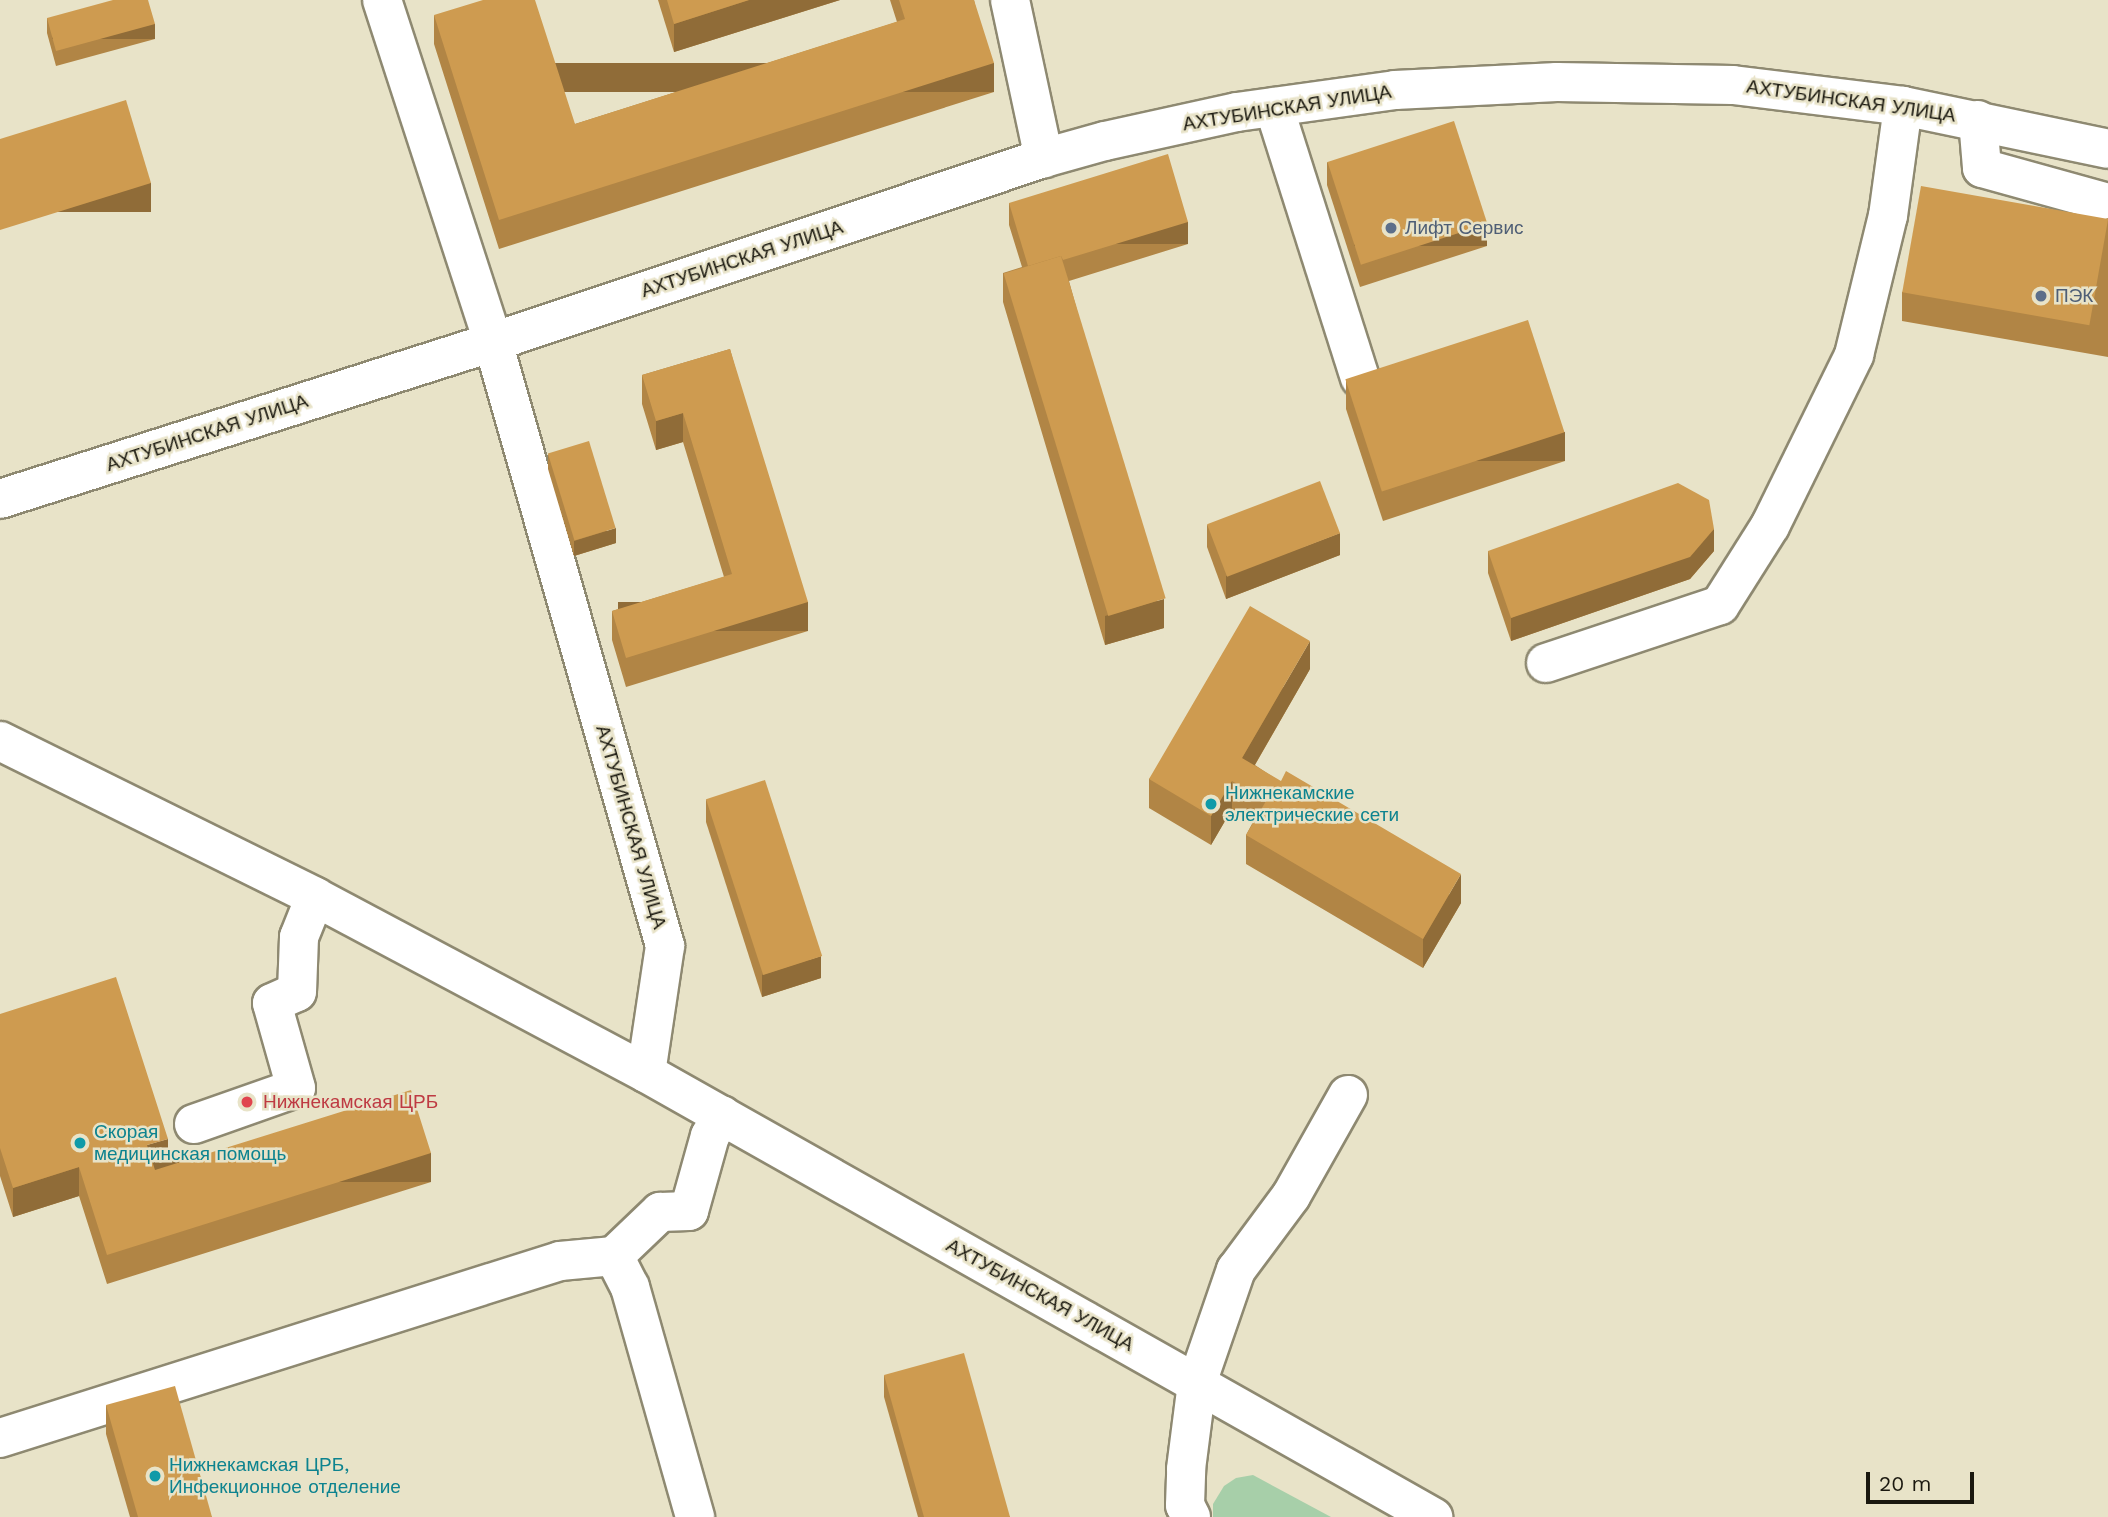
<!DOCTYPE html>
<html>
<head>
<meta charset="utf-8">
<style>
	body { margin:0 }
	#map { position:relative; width:2108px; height:1517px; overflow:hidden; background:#e8e3c8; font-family:"Work Sans",sans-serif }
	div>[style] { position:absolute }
	.green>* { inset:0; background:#a7cfa9 }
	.roads { filter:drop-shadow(2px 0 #8e8971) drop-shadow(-2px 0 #8e8971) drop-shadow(0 2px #8e8971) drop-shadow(0 -2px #8e8971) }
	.minor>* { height:38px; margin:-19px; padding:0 19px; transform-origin:19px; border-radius:19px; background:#fff }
	.wall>* { inset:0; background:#b18545 }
	.shaded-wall>* { inset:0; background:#906c38; transform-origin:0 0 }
	.building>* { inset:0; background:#ce9b50; transform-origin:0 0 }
	.dots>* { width:19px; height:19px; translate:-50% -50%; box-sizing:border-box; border:4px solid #e8e3c8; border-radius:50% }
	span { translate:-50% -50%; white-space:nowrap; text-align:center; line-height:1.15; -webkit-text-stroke:5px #e8e3c8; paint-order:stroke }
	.street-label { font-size:19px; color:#1a180f }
	.service-label { font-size:19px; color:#4e5e75 }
	.left { translate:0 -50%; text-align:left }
	.culture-label { font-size:19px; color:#0d838f }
	.health-label { font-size:19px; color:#be3a42 }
	.scale { position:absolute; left:1866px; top:1472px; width:108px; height:32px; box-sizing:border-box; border:4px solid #1a180f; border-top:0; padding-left:9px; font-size:21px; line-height:24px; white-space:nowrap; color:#1a180f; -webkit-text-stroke:5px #e8e3c8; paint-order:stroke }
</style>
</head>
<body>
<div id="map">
	<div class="green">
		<i style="clip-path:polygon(1253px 1475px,1331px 1517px,1213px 1517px,1213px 1504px,1224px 1486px,1236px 1478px)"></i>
	</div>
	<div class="roads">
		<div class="minor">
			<i style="left:382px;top:0;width:360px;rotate:72deg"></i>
			<i style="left:493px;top:342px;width:628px;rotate:74.1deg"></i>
			<i style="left:665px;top:946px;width:128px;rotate:98.5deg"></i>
			<i style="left:1010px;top:0;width:162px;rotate:77.9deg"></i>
			<i style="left:1274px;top:107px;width:284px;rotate:72.4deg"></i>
			<i style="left:1978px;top:120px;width:48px;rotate:85.2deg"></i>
			<i style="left:1982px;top:168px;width:131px;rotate:15.5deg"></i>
			<i style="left:0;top:499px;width:517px;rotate:-17.66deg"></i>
			<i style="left:493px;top:342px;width:581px;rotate:-18.47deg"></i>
			<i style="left:1044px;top:158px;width:63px;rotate:-15.6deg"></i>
			<i style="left:1105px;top:141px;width:135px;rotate:-12.4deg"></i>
			<i style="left:1237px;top:112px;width:160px;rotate:-7.9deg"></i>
			<i style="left:1395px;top:90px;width:162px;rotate:-2.8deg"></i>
			<i style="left:1557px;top:82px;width:176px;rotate:1deg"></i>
			<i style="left:1733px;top:85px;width:171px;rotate:7deg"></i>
			<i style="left:1903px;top:106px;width:209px;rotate:11.8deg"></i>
			<i style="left:1546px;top:663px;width:183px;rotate:-18.4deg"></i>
			<i style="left:1720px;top:605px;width:93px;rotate:-57.7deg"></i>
			<i style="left:1770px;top:526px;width:191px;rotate:-63.8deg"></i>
			<i style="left:1854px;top:355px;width:143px;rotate:-76.3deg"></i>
			<i style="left:1888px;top:216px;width:111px;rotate:-82.2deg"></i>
			<i style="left:0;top:741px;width:352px;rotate:26.3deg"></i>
			<i style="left:315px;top:897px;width:375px;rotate:28deg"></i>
			<i style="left:646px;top:1073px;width:904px;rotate:29.43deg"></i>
			<i style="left:194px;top:1124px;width:108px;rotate:-19.4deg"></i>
			<i style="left:296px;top:1088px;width:88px;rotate:-105.8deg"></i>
			<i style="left:272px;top:1003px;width:27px;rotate:-24deg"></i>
			<i style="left:297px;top:992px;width:55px;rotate:-87.9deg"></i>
			<i style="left:299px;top:937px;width:43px;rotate:-68.2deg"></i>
			<i style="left:614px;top:1256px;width:64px;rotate:-43.7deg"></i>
			<i style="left:660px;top:1212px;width:29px;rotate:-2deg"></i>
			<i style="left:689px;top:1211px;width:78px;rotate:-74.4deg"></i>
			<i style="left:710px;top:1136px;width:24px;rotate:-60deg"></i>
			<i style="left:0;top:1438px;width:587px;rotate:-17.54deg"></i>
			<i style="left:560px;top:1261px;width:54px;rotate:-5.3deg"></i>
			<i style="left:614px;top:1256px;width:35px;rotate:63deg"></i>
			<i style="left:630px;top:1287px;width:239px;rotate:74.2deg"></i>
			<i style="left:1191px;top:1517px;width:13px;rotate:-117deg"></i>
			<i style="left:1185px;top:1505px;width:36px;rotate:-88deg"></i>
			<i style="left:1186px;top:1469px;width:87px;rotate:-82.7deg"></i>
			<i style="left:1197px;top:1383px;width:120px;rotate:-71deg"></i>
			<i style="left:1236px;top:1270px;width:92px;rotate:-53.4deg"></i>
			<i style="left:1291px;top:1196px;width:116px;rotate:-60.6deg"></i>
		</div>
	</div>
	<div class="wall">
		<i style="clip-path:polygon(658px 0,840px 0,674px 52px)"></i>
		<i style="clip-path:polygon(890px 0,974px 0,994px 92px,499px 249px,434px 44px,434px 15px,575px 124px,897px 22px)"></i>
		<i style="clip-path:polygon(47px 18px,155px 39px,56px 66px,47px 33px)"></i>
		<i style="clip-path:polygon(1327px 162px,1487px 246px,1360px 287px,1327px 185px)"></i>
		<i style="clip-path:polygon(1009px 203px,1188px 244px,1069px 281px,1164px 628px,1105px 645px,1003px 302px,1003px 273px,1022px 267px,1009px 225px)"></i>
		<i style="clip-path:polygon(2108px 218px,2108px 357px,1902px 321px,1902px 292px)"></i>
		<i style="clip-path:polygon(730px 349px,808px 631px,626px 687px,612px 640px,612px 611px,724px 577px,683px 442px,656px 450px,642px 404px,642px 375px)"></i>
		<i style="clip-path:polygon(1346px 380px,1565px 461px,1383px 521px,1346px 409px)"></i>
		<i style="clip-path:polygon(548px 454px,616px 543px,574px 556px,548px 469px)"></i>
		<i style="clip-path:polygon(1207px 525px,1340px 555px,1226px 599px,1207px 547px)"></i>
		<i style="clip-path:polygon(1488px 551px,1714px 551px,1690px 579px,1511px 641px,1488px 573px)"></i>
		<i style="clip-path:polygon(1310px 669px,1255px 765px,1461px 903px,1423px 968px,1246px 864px,1246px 835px,1253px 822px,1232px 809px,1211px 845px,1149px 808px,1149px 779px)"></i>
		<i style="clip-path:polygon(706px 799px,821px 978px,762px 997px,706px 822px)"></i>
		<i style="clip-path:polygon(0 1014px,168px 1166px,431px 1182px,107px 1284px,79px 1196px,13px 1217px,0 1176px)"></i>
		<i style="clip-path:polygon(884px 1375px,1010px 1517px,918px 1517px,884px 1397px)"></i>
		<i style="clip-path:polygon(106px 1405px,212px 1517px,130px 1517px,106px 1434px)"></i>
	</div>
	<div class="shaded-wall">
		<i style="clip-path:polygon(749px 0,840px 0,674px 52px,674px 24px)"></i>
		<i style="left:155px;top:24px;width:15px;height:103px;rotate:90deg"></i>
		<i style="left:994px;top:63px;width:29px;height:519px;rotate:90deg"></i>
		<i style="left:151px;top:183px;width:29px;height:158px;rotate:90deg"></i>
		<i style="left:1188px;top:222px;width:22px;height:165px;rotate:90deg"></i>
		<i style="left:1487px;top:224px;width:22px;height:133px;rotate:90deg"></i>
		<i style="clip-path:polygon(683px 413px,683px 442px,656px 450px,656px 421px)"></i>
		<i style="left:1565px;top:432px;width:29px;height:192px;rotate:90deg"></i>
		<i style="clip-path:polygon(616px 528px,616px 543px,574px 556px,574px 541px)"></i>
		<i style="clip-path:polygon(1714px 529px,1714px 551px,1690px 579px,1511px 641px,1511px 618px)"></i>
		<i style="clip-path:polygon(1340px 533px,1340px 555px,1226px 599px,1226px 576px)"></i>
		<i style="clip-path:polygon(1164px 599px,1164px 628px,1105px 645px,1105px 616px)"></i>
		<i style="left:808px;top:602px;width:29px;height:190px;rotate:90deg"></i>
		<i style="clip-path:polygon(1310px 641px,1310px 669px,1242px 787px,1242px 758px)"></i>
		<i style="clip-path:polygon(1232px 781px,1232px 809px,1211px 845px,1211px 816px)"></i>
		<i style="clip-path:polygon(1461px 874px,1461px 903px,1423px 968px,1423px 939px)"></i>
		<i style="clip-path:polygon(821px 956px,821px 978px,762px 997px,762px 975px)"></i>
		<i style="clip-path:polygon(168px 1139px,168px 1168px,147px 1174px,147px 1145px)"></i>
		<i style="left:431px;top:1153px;width:29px;height:340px;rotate:90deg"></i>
		<i style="clip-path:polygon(79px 1167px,79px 1196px,13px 1217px,13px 1188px)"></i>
	</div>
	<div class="building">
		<i style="clip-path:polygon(113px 0,148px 0,155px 24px,56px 51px,47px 18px)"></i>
		<i style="clip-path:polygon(483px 0,535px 0,575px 124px,905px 19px,899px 0,974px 0,994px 63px,499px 220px,434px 15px)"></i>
		<i style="clip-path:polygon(667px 0,749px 0,674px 24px)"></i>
		<i style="clip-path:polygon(126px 100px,151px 183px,0 230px,0 139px)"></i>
		<i style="left:1454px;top:121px;width:108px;height:133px;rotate:72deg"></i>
		<i style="clip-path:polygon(1168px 154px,1188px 222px,1063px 260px,1061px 256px,1028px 266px,1009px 203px)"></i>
		<i style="left:1921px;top:186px;width:190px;height:108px;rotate:10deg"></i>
		<i style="left:1061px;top:256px;width:358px;height:60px;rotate:73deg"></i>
		<i style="left:1528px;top:320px;width:118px;height:192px;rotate:72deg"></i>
		<i style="clip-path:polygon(730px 349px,808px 602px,626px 658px,612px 611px,732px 574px,683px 413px,656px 421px,642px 375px)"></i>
		<i style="left:589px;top:441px;width:91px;height:43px;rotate:73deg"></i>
		<i style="left:1320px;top:481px;width:56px;height:121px;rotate:69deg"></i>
		<i style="clip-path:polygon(1678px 483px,1709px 500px,1714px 529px,1690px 557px,1511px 618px,1488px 551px)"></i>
		<i style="clip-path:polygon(1250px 606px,1310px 641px,1242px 758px,1281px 781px,1286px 771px,1461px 874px,1423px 939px,1246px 835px,1266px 801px,1232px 781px,1211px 816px,1149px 779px)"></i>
		<i style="left:765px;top:780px;width:185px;height:62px;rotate:72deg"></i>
		<i style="clip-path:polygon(116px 977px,168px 1139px,147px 1145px,155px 1170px,411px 1090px,431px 1153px,107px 1255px,79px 1167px,13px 1188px,0 1148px,0 1014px)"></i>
		<i style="clip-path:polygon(964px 1353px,1010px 1517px,924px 1517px,884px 1375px)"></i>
		<i style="clip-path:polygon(175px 1386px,212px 1517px,138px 1517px,106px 1405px)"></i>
	</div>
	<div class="dots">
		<i style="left:1391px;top:228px;background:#5c6f8a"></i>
		<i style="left:2041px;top:296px;background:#5c6f8a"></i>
		<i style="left:1211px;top:804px;background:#0f9aa8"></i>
		<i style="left:247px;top:1102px;background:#e0444e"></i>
		<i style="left:80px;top:1143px;background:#0f9aa8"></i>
		<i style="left:155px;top:1476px;background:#0f9aa8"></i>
	</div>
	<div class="street-label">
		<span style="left:1851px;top:101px;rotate:8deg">АХТУБИНСКАЯ УЛИЦА</span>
		<span style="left:1287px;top:108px;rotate:-9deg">АХТУБИНСКАЯ УЛИЦА</span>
		<span style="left:742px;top:259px;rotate:-18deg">АХТУБИНСКАЯ УЛИЦА</span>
		<span style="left:207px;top:433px;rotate:-18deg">АХТУБИНСКАЯ УЛИЦА</span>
		<span style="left:631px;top:827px;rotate:74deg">АХТУБИНСКАЯ УЛИЦА</span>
		<span style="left:1040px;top:1295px;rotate:29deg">АХТУБИНСКАЯ УЛИЦА</span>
	</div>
	<div class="service-label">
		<span class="left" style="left:1405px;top:228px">Лифт Сервис</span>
		<span class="left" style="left:2055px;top:296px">ПЭК</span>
	</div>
	<div class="culture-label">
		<span class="left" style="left:1225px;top:804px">Нижнекамские<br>электрические сети</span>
		<span class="left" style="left:94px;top:1143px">Скорая<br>медицинская помощь</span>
		<span class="left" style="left:169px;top:1476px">Нижнекамская ЦРБ,<br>Инфекционное отделение</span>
	</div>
	<div class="health-label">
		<span class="left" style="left:263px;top:1102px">Нижнекамская ЦРБ</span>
	</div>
	<div class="scale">20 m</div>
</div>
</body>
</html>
